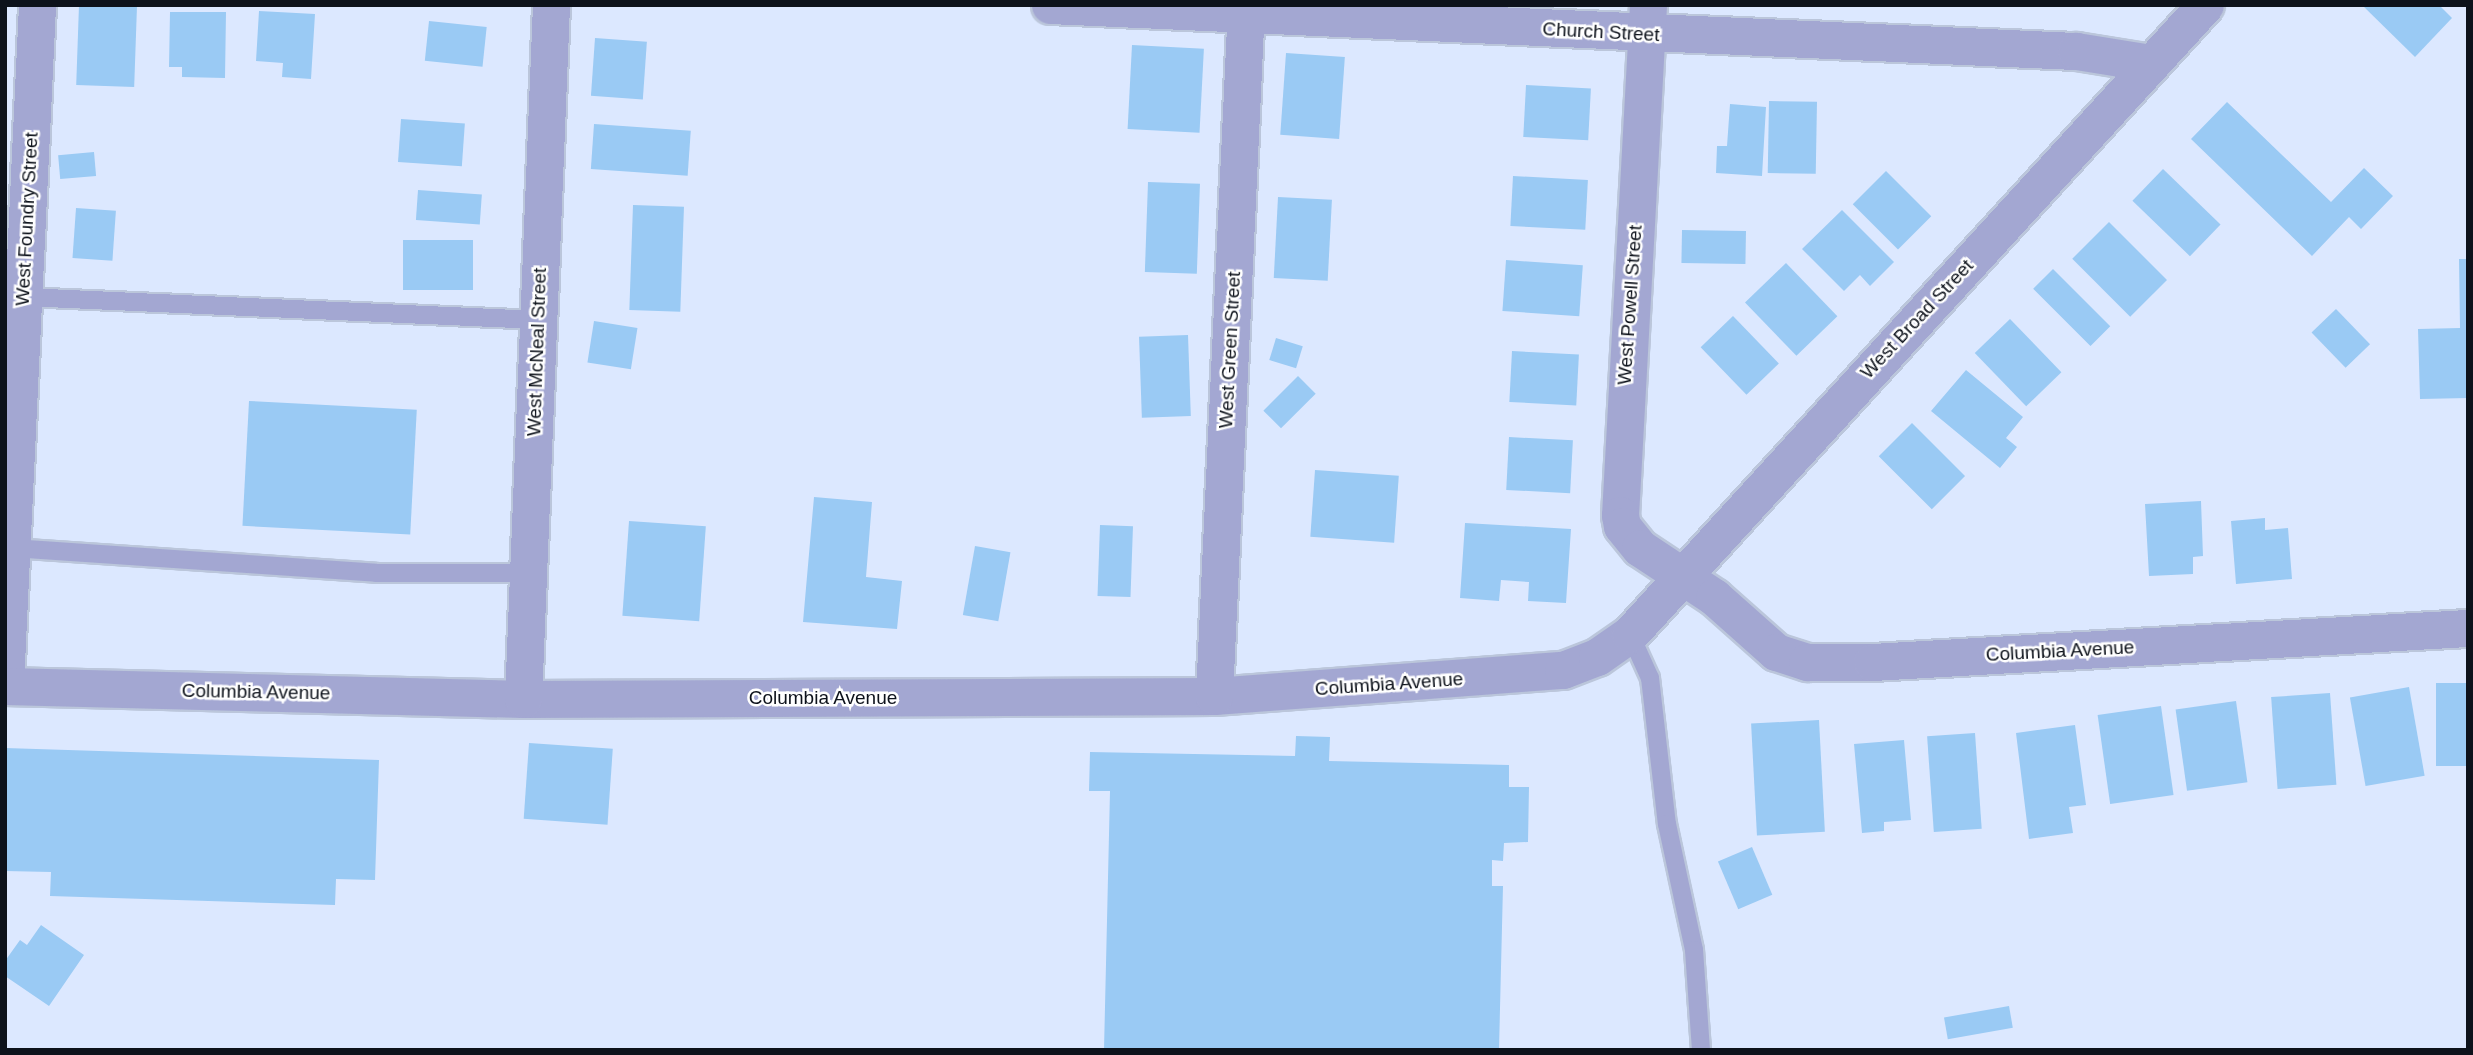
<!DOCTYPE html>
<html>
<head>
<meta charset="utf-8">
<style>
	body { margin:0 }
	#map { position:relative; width:2473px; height:1055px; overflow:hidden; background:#dce8ff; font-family:Helvetica,sans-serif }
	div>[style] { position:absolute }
	.building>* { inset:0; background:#9acaf4; transform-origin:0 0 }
	.roads { filter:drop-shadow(2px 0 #bbc6db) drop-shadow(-2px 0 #bbc6db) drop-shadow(0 2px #bbc6db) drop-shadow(0 -2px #bbc6db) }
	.lane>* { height:18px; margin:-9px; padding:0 9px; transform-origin:9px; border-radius:9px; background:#a3a7d2 }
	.street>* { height:37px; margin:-18.5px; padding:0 18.5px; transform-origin:18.5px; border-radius:18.5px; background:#a3a7d2 }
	span { translate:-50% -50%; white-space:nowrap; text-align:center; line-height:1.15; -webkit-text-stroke:5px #fff; paint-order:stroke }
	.street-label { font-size:19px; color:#0d121b }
	.frame { position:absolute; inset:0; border:7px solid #0d121b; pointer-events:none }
</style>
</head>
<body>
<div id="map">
	<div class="building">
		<i style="left:79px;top:5px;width:58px;height:80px;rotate:2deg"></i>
		<i style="clip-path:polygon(2362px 5px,2439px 5px,2452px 18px,2415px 57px)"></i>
		<i style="clip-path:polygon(259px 11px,315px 14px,311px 79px,282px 77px,283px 63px,256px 61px)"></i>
		<i style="clip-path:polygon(170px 12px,226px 12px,225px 78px,182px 77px,182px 67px,169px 67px)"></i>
		<i style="left:429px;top:21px;width:58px;height:40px;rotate:6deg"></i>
		<i style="left:595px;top:38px;width:52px;height:58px;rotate:4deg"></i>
		<i style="left:1132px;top:45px;width:72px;height:84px;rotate:3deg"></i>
		<i style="left:1286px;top:53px;width:59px;height:82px;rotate:4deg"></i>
		<i style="left:1526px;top:85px;width:65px;height:52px;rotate:3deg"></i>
		<i style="left:1769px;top:101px;width:48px;height:72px;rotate:1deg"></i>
		<i style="clip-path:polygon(2227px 102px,2331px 202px,2364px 168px,2393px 196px,2361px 229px,2349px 217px,2312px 256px,2191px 139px)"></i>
		<i style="clip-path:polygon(1730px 104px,1766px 107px,1762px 176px,1716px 173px,1717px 146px,1727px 146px)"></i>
		<i style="left:401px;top:119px;width:64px;height:43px;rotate:4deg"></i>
		<i style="left:594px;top:124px;width:97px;height:45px;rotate:4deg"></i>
		<i style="left:94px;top:152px;width:24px;height:36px;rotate:85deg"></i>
		<i style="left:2163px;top:169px;width:80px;height:44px;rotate:44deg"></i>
		<i style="left:1886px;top:171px;width:64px;height:47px;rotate:45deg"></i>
		<i style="left:1513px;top:176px;width:75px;height:50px;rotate:3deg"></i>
		<i style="left:1148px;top:182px;width:52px;height:90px;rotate:2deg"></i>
		<i style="left:418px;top:190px;width:64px;height:30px;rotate:4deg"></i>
		<i style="left:1278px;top:197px;width:54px;height:81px;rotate:3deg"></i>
		<i style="left:633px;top:205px;width:51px;height:105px;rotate:2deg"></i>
		<i style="left:76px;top:208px;width:40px;height:50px;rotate:4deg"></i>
		<i style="clip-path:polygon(1842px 210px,1894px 262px,1870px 286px,1860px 275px,1844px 291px,1802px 249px)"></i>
		<i style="left:2109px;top:222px;width:82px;height:52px;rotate:45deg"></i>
		<i style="left:1682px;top:230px;width:64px;height:33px;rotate:1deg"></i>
		<i style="left:403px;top:240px;width:70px;height:50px"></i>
		<i style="clip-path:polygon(2459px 259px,2468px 259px,2468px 398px,2420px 399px,2418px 329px,2460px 328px)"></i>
		<i style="left:1506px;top:260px;width:77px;height:51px;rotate:4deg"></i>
		<i style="left:1786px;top:263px;width:74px;height:57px;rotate:46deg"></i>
		<i style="left:2053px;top:269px;width:81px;height:28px;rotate:45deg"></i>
		<i style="left:2336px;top:309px;width:49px;height:34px;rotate:46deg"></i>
		<i style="left:1733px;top:316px;width:66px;height:45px;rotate:46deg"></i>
		<i style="left:2010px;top:319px;width:74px;height:49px;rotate:46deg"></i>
		<i style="left:594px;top:321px;width:44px;height:42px;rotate:9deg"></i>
		<i style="left:1188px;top:335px;width:81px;height:49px;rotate:88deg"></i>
		<i style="left:1276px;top:338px;width:28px;height:23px;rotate:17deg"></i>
		<i style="left:1512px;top:351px;width:67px;height:51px;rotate:3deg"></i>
		<i style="clip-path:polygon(1966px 370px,2023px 417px,2006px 438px,2017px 447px,2000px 468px,1931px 411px)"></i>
		<i style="left:1298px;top:376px;width:25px;height:49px;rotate:45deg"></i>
		<i style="left:249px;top:401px;width:168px;height:125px;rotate:3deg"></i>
		<i style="left:1912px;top:423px;width:75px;height:47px;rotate:45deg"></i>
		<i style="left:1509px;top:437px;width:64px;height:53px;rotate:3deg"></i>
		<i style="left:1315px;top:470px;width:84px;height:67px;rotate:4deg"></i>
		<i style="clip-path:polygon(814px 497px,872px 502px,866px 577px,902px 581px,897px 629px,803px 622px)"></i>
		<i style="clip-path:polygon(2201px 501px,2203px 556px,2193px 557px,2193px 574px,2149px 576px,2145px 504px)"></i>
		<i style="clip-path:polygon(2265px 518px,2265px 530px,2288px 528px,2292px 579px,2236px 584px,2231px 521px)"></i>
		<i style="left:629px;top:521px;width:77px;height:95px;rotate:4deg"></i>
		<i style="clip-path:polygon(1465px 523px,1571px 529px,1566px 603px,1528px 601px,1529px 582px,1501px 580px,1499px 601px,1460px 598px)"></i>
		<i style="left:1100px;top:525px;width:33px;height:71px;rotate:2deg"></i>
		<i style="left:975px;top:546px;width:36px;height:70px;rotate:10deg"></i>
		<i style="left:2468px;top:683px;width:83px;height:32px;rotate:90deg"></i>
		<i style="left:2409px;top:687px;width:90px;height:60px;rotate:80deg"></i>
		<i style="left:2330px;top:693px;width:92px;height:59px;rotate:86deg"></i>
		<i style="left:2236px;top:701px;width:82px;height:61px;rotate:82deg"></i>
		<i style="left:2161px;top:706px;width:90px;height:64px;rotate:82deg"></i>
		<i style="left:1819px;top:720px;width:112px;height:68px;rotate:87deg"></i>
		<i style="clip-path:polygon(2075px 725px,2086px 805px,2069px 807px,2073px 833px,2029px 839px,2016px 733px)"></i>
		<i style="left:1975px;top:733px;width:96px;height:48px;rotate:86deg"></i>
		<i style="clip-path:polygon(1296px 736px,1330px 737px,1329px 761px,1509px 765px,1509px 787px,1529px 787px,1528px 842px,1504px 843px,1503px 861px,1492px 860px,1492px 886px,1503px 886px,1499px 1050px,1104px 1050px,1110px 791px,1089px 791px,1090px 752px,1295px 756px)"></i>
		<i style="clip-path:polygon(1904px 740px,1911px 820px,1884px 822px,1884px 831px,1862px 833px,1854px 744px)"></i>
		<i style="left:529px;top:743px;width:84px;height:76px;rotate:4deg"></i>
		<i style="clip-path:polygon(5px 748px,379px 760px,375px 880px,336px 879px,335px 905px,50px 896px,51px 872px,5px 871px)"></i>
		<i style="left:1752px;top:847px;width:52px;height:37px;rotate:67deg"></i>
		<i style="clip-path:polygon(41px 925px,84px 955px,49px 1006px,5px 976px,5px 961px,20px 940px,27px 945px)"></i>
		<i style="left:2009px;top:1006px;width:22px;height:66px;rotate:80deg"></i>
	</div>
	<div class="roads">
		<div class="lane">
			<i style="left:24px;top:297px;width:515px;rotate:2.56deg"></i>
			<i style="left:12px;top:548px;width:365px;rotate:3.9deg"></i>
			<i style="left:376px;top:573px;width:152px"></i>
			<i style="left:1630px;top:634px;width:48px;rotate:65.6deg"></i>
			<i style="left:1650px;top:678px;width:147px;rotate:83.4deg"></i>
			<i style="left:1667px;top:824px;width:129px;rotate:77.9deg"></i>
			<i style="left:1694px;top:950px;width:100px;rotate:86deg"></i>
		</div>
		<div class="street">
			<i style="left:1050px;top:5px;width:1027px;rotate:2.57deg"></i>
			<i style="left:2076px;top:51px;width:76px;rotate:9.1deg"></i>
			<i style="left:1648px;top:5px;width:511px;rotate:93.14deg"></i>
			<i style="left:1620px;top:515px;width:11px;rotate:80deg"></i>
			<i style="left:1622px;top:526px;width:28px;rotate:51deg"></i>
			<i style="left:1640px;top:548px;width:89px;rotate:33.5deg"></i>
			<i style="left:1714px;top:597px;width:83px;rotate:41.6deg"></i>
			<i style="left:1776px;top:652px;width:33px;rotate:18deg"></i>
			<i style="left:1807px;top:662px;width:65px"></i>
			<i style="left:1872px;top:662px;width:597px;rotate:-3.27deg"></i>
			<i style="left:5px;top:684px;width:680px;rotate:-87.3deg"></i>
			<i style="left:5px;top:686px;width:518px;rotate:1.44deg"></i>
			<i style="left:523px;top:699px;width:691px;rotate:-0.25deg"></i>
			<i style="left:1214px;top:696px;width:350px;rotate:-4.3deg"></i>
			<i style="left:1563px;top:670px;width:36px;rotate:-21deg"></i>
			<i style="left:1597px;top:657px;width:40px;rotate:-34.9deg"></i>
			<i style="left:1630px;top:634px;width:852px;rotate:-47.57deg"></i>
			<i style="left:1214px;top:696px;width:692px;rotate:-87.35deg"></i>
			<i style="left:523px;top:699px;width:695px;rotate:-87.69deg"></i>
		</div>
	</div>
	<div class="street-label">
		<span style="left:1601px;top:32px;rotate:3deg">Church Street</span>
		<span style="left:27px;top:219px;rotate:-87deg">West Foundry Street</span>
		<span style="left:1630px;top:305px;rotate:-86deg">West Powell Street</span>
		<span style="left:1917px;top:319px;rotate:-47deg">West Broad Street</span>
		<span style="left:1230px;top:350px;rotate:-87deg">West Green Street</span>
		<span style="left:537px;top:352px;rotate:-88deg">West McNeal Street</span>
		<span style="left:2060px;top:651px;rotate:-3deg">Columbia Avenue</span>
		<span style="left:1389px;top:684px;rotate:-4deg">Columbia Avenue</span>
		<span style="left:256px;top:692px;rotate:1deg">Columbia Avenue</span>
		<span style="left:823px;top:698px">Columbia Avenue</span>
	</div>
	<div class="frame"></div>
</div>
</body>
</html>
